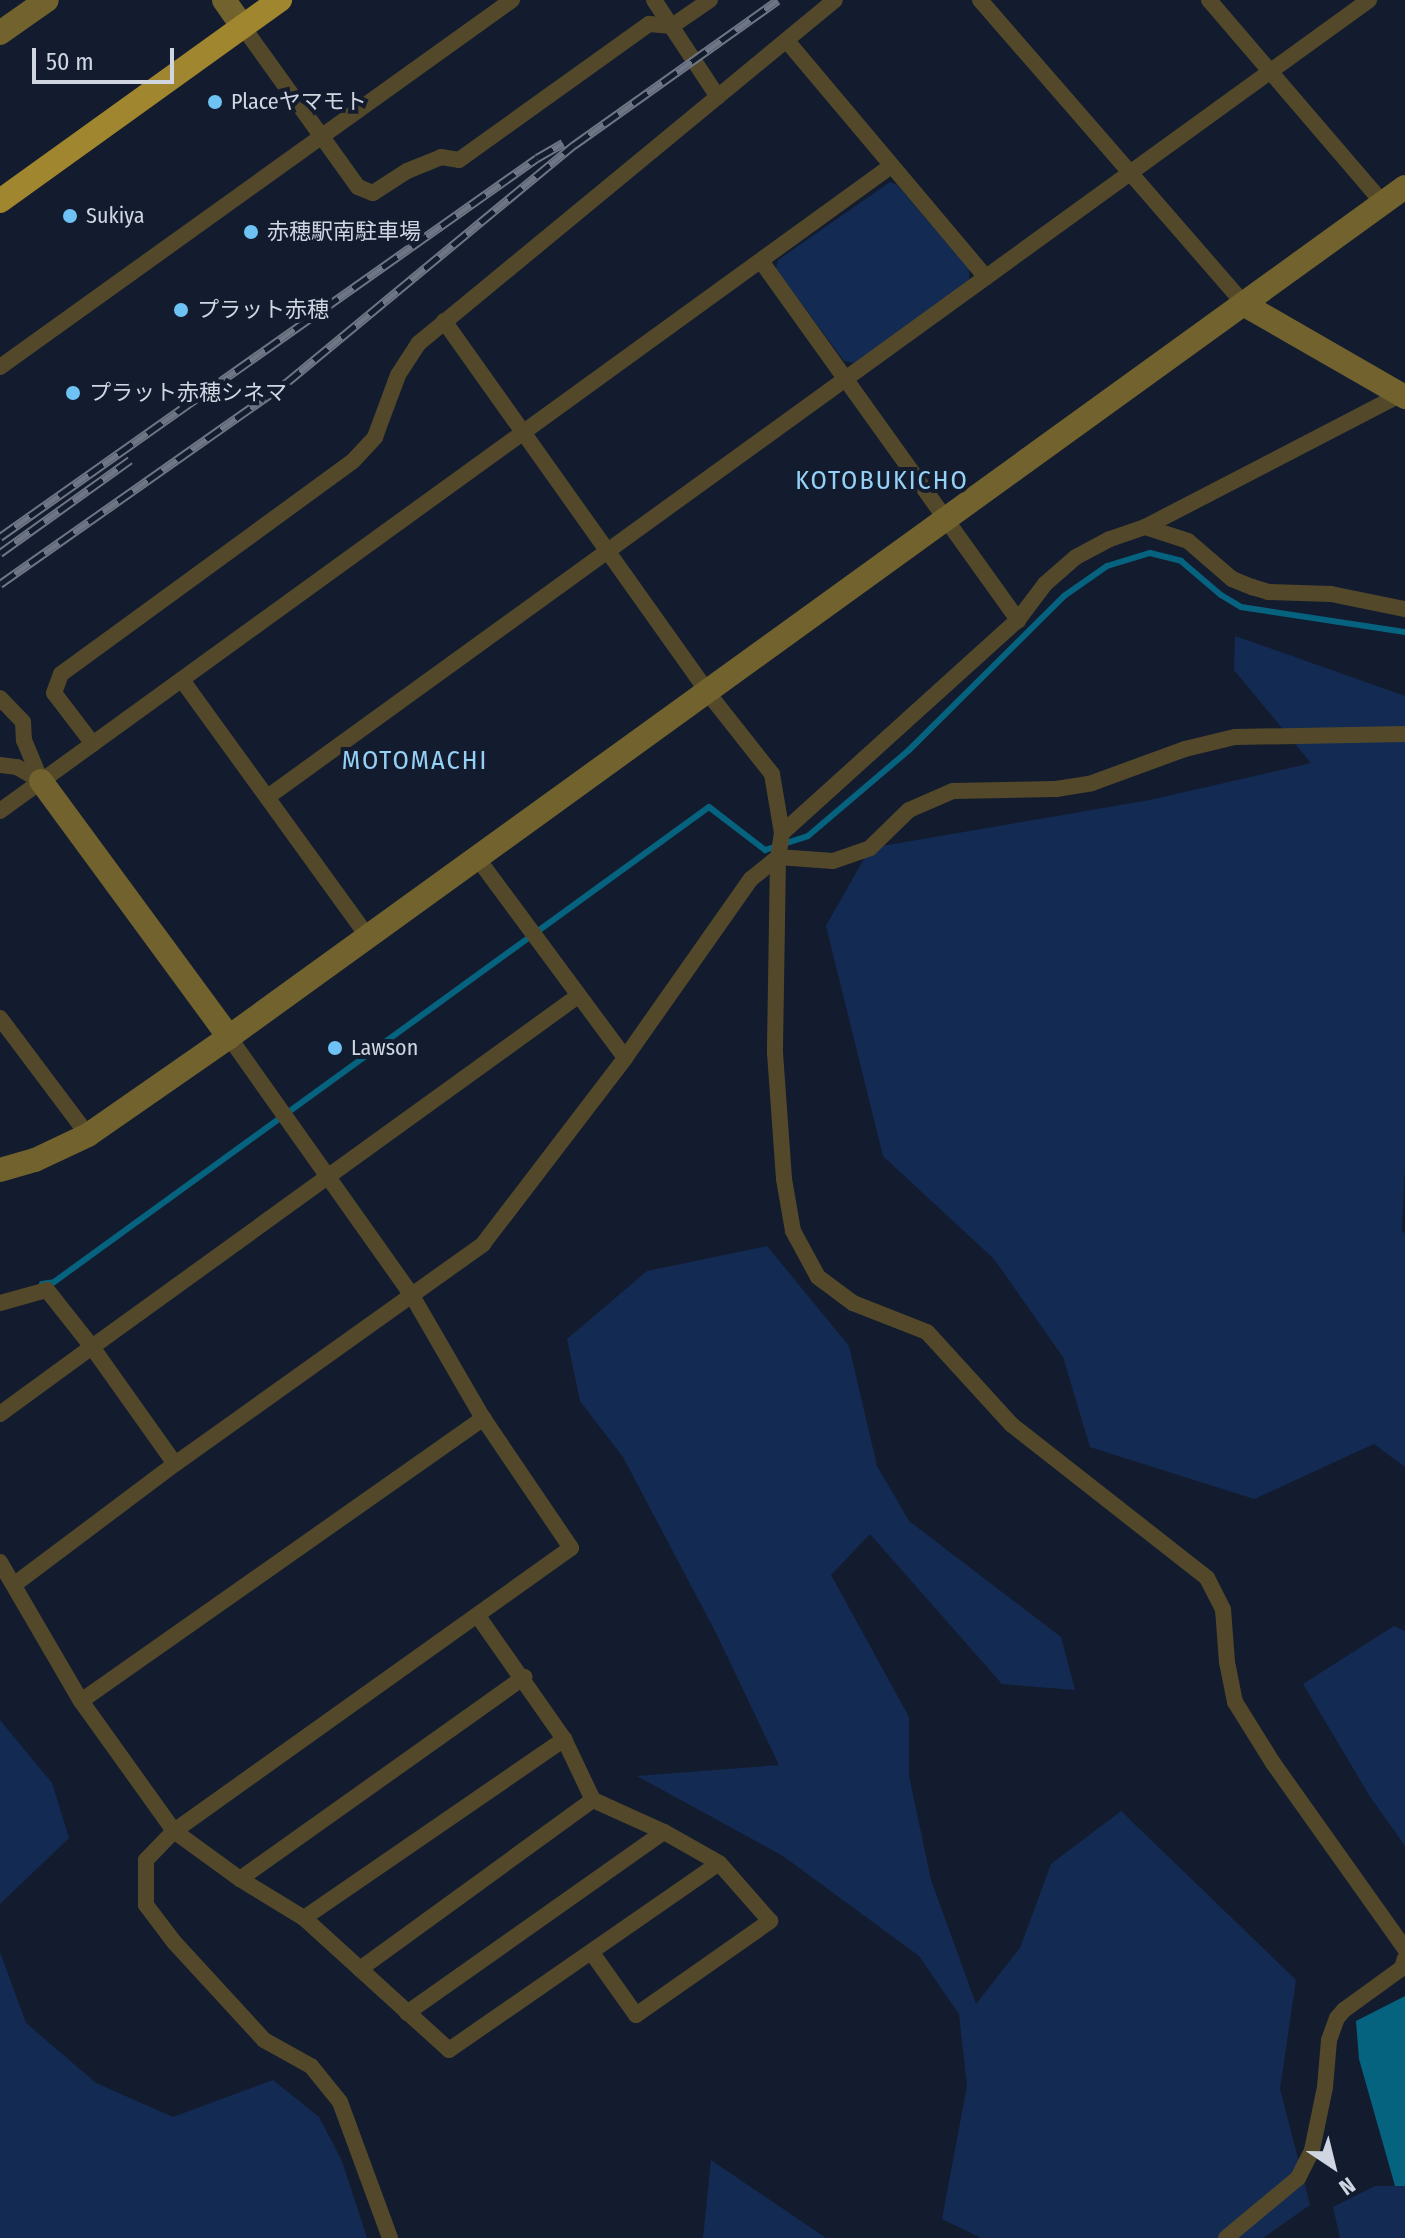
<!DOCTYPE html>
<html>
<head>
<meta charset="utf-8">
<style>
	body { margin:0 }
	#map { position:relative; width:1405px; height:2238px; overflow:hidden; background:#131c2e; font-family:"Fira Sans Condensed","Noto Sans JP",sans-serif }
	div>[style] { position:absolute }
	.green>* { inset:0; background:#132a53 }
	.water>* { inset:0; background:#06637f }
	.stream>* { height:6px; margin:-3px; padding:0 3px; transform-origin:3px; border-radius:3px; background:#06637f }
	.street>* { height:16px; margin:-8px; padding:0 8px; transform-origin:8px; border-radius:8px; background:#53492a }
	.secondary>* { height:24px; margin:-12px; padding:0 12px; transform-origin:12px; border-radius:12px; background:#72622d }
	.highway>* { height:24px; margin:-12px; padding:0 12px; transform-origin:12px; border-radius:12px; background:#a0862e }
	.rail>* { height:9px; margin-top:-4.5px; transform-origin:0; background:repeating-linear-gradient(90deg,#131c2e 0 18px,#6e7685 0 36px); box-sizing:border-box; border-block:2px solid #6e7685 }
	.dots>* { width:22px; height:22px; translate:-50% -50%; box-sizing:border-box; border:4px solid #131c2e; border-radius:50% }
	span { translate:-50% -50%; white-space:nowrap; text-align:center; line-height:1.15; -webkit-text-stroke:8px #131c2e; paint-order:stroke }
	.poi-label { font-size:22px; color:#cfd6e2 }
	.left { translate:0 -50%; text-align:left }
	.quarter-label { font-size:26px; color:#95d0f5; letter-spacing:2px }
	.north { position:absolute; left:1293px; top:2126px; width:80px; height:80px; -webkit-text-stroke:6px #131c2e; paint-order:stroke; rotate:145deg; font-size:22px; font-weight:700; line-height:32px; text-align:center; color:#cfd6e2 }
	.north::after { content:''; display:block; margin:auto; width:28px; height:36px; background:#cfd6e2; clip-path:polygon(50% 0,100% 100%,50% 72%,0 100%) }
	.scale { position:absolute; left:32px; top:48px; width:142px; height:36px; box-sizing:border-box; border:4px solid #cfd6e2; border-top:0; padding-left:10px; font-size:24px; line-height:28px; white-space:nowrap; color:#cfd6e2; -webkit-text-stroke:6px #131c2e; paint-order:stroke }
</style>
</head>
<body>
<div id="map">
	<div class="green">
		<i style="clip-path:polygon(890px 182px,897px 185px,969px 269px,969px 280px,856px 363px,844px 361px,776px 269px,778px 260px)"></i>
		<i style="clip-path:polygon(1235px 636px,1405px 696px,1405px 1167px,1402px 1230px,1405px 1234px,1405px 1467px,1374px 1444px,1254px 1499px,1090px 1447px,1063px 1357px,994px 1259px,883px 1156px,826px 926px,870px 848px,1150px 800px,1311px 763px,1234px 670px)"></i>
		<i style="clip-path:polygon(767px 1246px,849px 1346px,877px 1466px,909px 1521px,1061px 1637px,1075px 1690px,1002px 1684px,870px 1534px,831px 1575px,909px 1717px,909px 1776px,931px 1880px,976px 2004px,1020px 1948px,1051px 1864px,1121px 1811px,1296px 1980px,1280px 2089px,1310px 2205px,1263px 2238px,981px 2238px,942px 2219px,967px 2086px,959px 2014px,919px 1956px,783px 1856px,637px 1776px,779px 1765px,716px 1633px,623px 1457px,580px 1401px,567px 1339px,647px 1271px)"></i>
		<i style="clip-path:polygon(1394px 1626px,1405px 1631px,1405px 1846px,1369px 1795px,1303px 1684px)"></i>
		<i style="clip-path:polygon(0 1720px,52px 1783px,69px 1838px,0 1904px)"></i>
		<i style="clip-path:polygon(0 1952px,26px 2023px,96px 2083px,173px 2117px,273px 2080px,319px 2117px,342px 2161px,367px 2238px,0 2238px)"></i>
		<i style="clip-path:polygon(711px 2160px,826px 2238px,703px 2238px)"></i>
		<i style="clip-path:polygon(1375px 2186px,1405px 2186px,1405px 2238px,1340px 2238px,1333px 2207px)"></i>
	</div>
	<div class="water">
		<i style="clip-path:polygon(1405px 1996px,1405px 2186px,1395px 2186px,1359px 2059px,1356px 2021px)"></i>
	</div>
	<div class="stream">
		<i style="left:42px;top:1284px;width:12px;rotate:-9deg"></i>
		<i style="left:54px;top:1282px;width:809px;rotate:-35.95deg"></i>
		<i style="left:709px;top:807px;width:71px;rotate:37.5deg"></i>
		<i style="left:765px;top:850px;width:45px;rotate:-18deg"></i>
		<i style="left:808px;top:836px;width:133px;rotate:-40.4deg"></i>
		<i style="left:909px;top:750px;width:218px;rotate:-44.8deg"></i>
		<i style="left:1064px;top:596px;width:52px;rotate:-34.9deg"></i>
		<i style="left:1107px;top:566px;width:45px;rotate:-16.8deg"></i>
		<i style="left:1150px;top:553px;width:32px;rotate:14deg"></i>
		<i style="left:1181px;top:561px;width:52px;rotate:40.4deg"></i>
		<i style="left:1221px;top:595px;width:23px;rotate:31deg"></i>
		<i style="left:1241px;top:607px;width:166px;rotate:8.7deg"></i>
	</div>
	<div class="street">
		<i style="left:654px;top:0;width:116px;rotate:56.6deg"></i>
		<i style="left:980px;top:0;width:404px;rotate:49deg"></i>
		<i style="left:1209px;top:0;width:267px;rotate:49.4deg"></i>
		<i style="left:243px;top:27px;width:197px;rotate:54.3deg"></i>
		<i style="left:358px;top:187px;width:16px;rotate:22deg"></i>
		<i style="left:373px;top:193px;width:40px;rotate:-32.9deg"></i>
		<i style="left:407px;top:171px;width:37px;rotate:-22deg"></i>
		<i style="left:441px;top:157px;width:18px;rotate:9deg"></i>
		<i style="left:459px;top:160px;width:234px;rotate:-35.6deg"></i>
		<i style="left:649px;top:24px;width:23px;rotate:5deg"></i>
		<i style="left:672px;top:26px;width:46px;rotate:-34.4deg"></i>
		<i style="left:787px;top:41px;width:309px;rotate:49.9deg"></i>
		<i style="left:761px;top:261px;width:442px;rotate:54.4deg"></i>
		<i style="left:444px;top:321px;width:456px;rotate:54.6deg"></i>
		<i style="left:708px;top:693px;width:103px;rotate:51.7deg"></i>
		<i style="left:772px;top:774px;width:60px;rotate:80.4deg"></i>
		<i style="left:782px;top:833px;width:24px;rotate:99deg"></i>
		<i style="left:778px;top:857px;width:196px;rotate:90.9deg"></i>
		<i style="left:775px;top:1053px;width:126px;rotate:85.9deg"></i>
		<i style="left:784px;top:1179px;width:53px;rotate:80.2deg"></i>
		<i style="left:793px;top:1231px;width:52px;rotate:61.5deg"></i>
		<i style="left:818px;top:1277px;width:44px;rotate:36.6deg"></i>
		<i style="left:853px;top:1303px;width:79px;rotate:21.4deg"></i>
		<i style="left:927px;top:1332px;width:126px;rotate:47.6deg"></i>
		<i style="left:1012px;top:1425px;width:248px;rotate:38.1deg"></i>
		<i style="left:1207px;top:1578px;width:35px;rotate:63deg"></i>
		<i style="left:1223px;top:1609px;width:53px;rotate:85.7deg"></i>
		<i style="left:1227px;top:1662px;width:41px;rotate:78.7deg"></i>
		<i style="left:1235px;top:1702px;width:72px;rotate:58.1deg"></i>
		<i style="left:1273px;top:1763px;width:228px;rotate:54.6deg"></i>
		<i style="left:0;top:367px;width:630px;rotate:-35.63deg"></i>
		<i style="left:1145px;top:527px;width:45px;rotate:18deg"></i>
		<i style="left:1188px;top:541px;width:58px;rotate:40.8deg"></i>
		<i style="left:1232px;top:579px;width:22px;rotate:22deg"></i>
		<i style="left:1252px;top:587px;width:17px;rotate:17deg"></i>
		<i style="left:1268px;top:592px;width:63px;rotate:1.8deg"></i>
		<i style="left:1331px;top:594px;width:76px;rotate:11.5deg"></i>
		<i style="left:182px;top:680px;width:317px;rotate:54.1deg"></i>
		<i style="left:0;top:698px;width:33px;rotate:46deg"></i>
		<i style="left:23px;top:722px;width:18px;rotate:87deg"></i>
		<i style="left:24px;top:740px;width:44px;rotate:67.5deg"></i>
		<i style="left:93px;top:744px;width:64px;rotate:-127.4deg"></i>
		<i style="left:54px;top:693px;width:20px;rotate:-70deg"></i>
		<i style="left:61px;top:674px;width:361px;rotate:-36.1deg"></i>
		<i style="left:353px;top:461px;width:33px;rotate:-47deg"></i>
		<i style="left:375px;top:437px;width:66px;rotate:-69.6deg"></i>
		<i style="left:398px;top:375px;width:38px;rotate:-57deg"></i>
		<i style="left:419px;top:343px;width:539px;rotate:-39.51deg"></i>
		<i style="left:0;top:765px;width:17px;rotate:7deg"></i>
		<i style="left:17px;top:767px;width:28px;rotate:30deg"></i>
		<i style="left:269px;top:796px;width:1358px;rotate:-35.89deg"></i>
		<i style="left:0;top:811px;width:1100px;rotate:-35.9deg"></i>
		<i style="left:782px;top:833px;width:318px;rotate:-42.1deg"></i>
		<i style="left:1018px;top:620px;width:45px;rotate:-53.1deg"></i>
		<i style="left:1045px;top:584px;width:41px;rotate:-41.1deg"></i>
		<i style="left:1076px;top:557px;width:38px;rotate:-28deg"></i>
		<i style="left:1110px;top:539px;width:37px;rotate:-19deg"></i>
		<i style="left:1145px;top:527px;width:293px;rotate:-27.4deg"></i>
		<i style="left:478px;top:859px;width:247px;rotate:53.5deg"></i>
		<i style="left:0;top:1018px;width:146px;rotate:53.1deg"></i>
		<i style="left:229px;top:1037px;width:315px;rotate:54.7deg"></i>
		<i style="left:411px;top:1294px;width:143px;rotate:59.9deg"></i>
		<i style="left:483px;top:1418px;width:157px;rotate:55.9deg"></i>
		<i style="left:571px;top:1548px;width:488px;rotate:144.5deg"></i>
		<i style="left:174px;top:1831px;width:40px;rotate:134deg"></i>
		<i style="left:146px;top:1860px;width:45px;rotate:90deg"></i>
		<i style="left:146px;top:1905px;width:46px;rotate:52.9deg"></i>
		<i style="left:174px;top:1942px;width:133px;rotate:47.4deg"></i>
		<i style="left:264px;top:2040px;width:54px;rotate:29deg"></i>
		<i style="left:311px;top:2066px;width:46px;rotate:51.1deg"></i>
		<i style="left:340px;top:2102px;width:145px;rotate:69.8deg"></i>
		<i style="left:0;top:1303px;width:49px;rotate:-15.5deg"></i>
		<i style="left:47px;top:1290px;width:73px;rotate:51.7deg"></i>
		<i style="left:92px;top:1347px;width:599px;rotate:-35.84deg"></i>
		<i style="left:0;top:1414px;width:114px;rotate:-36.1deg"></i>
		<i style="left:92px;top:1347px;width:143px;rotate:54.6deg"></i>
		<i style="left:0;top:1562px;width:161px;rotate:59.8deg"></i>
		<i style="left:81px;top:1701px;width:160px;rotate:54.4deg"></i>
		<i style="left:174px;top:1831px;width:82px;rotate:36deg"></i>
		<i style="left:240px;top:1879px;width:75px;rotate:31.4deg"></i>
		<i style="left:304px;top:1918px;width:196px;rotate:42.3deg"></i>
		<i style="left:449px;top:2050px;width:328px;rotate:-34.7deg"></i>
		<i style="left:719px;top:1863px;width:63px;rotate:-150.6deg"></i>
		<i style="left:664px;top:1832px;width:78px;rotate:-155.7deg"></i>
		<i style="left:593px;top:1800px;width:68px;rotate:-115.4deg"></i>
		<i style="left:564px;top:1739px;width:150px;rotate:-125deg"></i>
		<i style="left:15px;top:1584px;width:200px;rotate:-36.9deg"></i>
		<i style="left:175px;top:1464px;width:379px;rotate:-35.5deg"></i>
		<i style="left:483px;top:1244px;width:234px;rotate:-52.6deg"></i>
		<i style="left:625px;top:1058px;width:219px;rotate:-54.9deg"></i>
		<i style="left:751px;top:879px;width:35px;rotate:-39deg"></i>
		<i style="left:778px;top:857px;width:55px;rotate:4.2deg"></i>
		<i style="left:833px;top:861px;width:39px;rotate:-19deg"></i>
		<i style="left:870px;top:848px;width:54px;rotate:-44.3deg"></i>
		<i style="left:909px;top:810px;width:48px;rotate:-23.4deg"></i>
		<i style="left:953px;top:791px;width:103px;rotate:-1.1deg"></i>
		<i style="left:1056px;top:789px;width:36px;rotate:-9deg"></i>
		<i style="left:1092px;top:783px;width:99px;rotate:-20.1deg"></i>
		<i style="left:1185px;top:749px;width:51px;rotate:-13.5deg"></i>
		<i style="left:1235px;top:737px;width:170px;rotate:-1deg"></i>
		<i style="left:81px;top:1701px;width:492px;rotate:-35.1deg"></i>
		<i style="left:240px;top:1879px;width:349px;rotate:-35.4deg"></i>
		<i style="left:304px;top:1918px;width:316px;rotate:-34.5deg"></i>
		<i style="left:592px;top:1953px;width:76px;rotate:54.6deg"></i>
		<i style="left:636px;top:2015px;width:164px;rotate:-35deg"></i>
		<i style="left:770px;top:1921px;width:77px;rotate:-131.3deg"></i>
		<i style="left:360px;top:1969px;width:288px;rotate:-36deg"></i>
		<i style="left:407px;top:2013px;width:314px;rotate:-35.2deg"></i>
		<i style="left:1226px;top:2238px;width:94px;rotate:-39.8deg"></i>
		<i style="left:1298px;top:2178px;width:31px;rotate:-63deg"></i>
		<i style="left:1312px;top:2150px;width:64px;rotate:-78.3deg"></i>
		<i style="left:1325px;top:2087px;width:47px;rotate:-85.1deg"></i>
		<i style="left:1329px;top:2040px;width:23px;rotate:-70deg"></i>
		<i style="left:1337px;top:2018px;width:11px;rotate:-49deg"></i>
		<i style="left:1344px;top:2010px;width:72px;rotate:-35.9deg"></i>
		<i style="left:1402px;top:1968px;width:10px;rotate:-73deg"></i>
	</div>
	<div class="secondary">
		<i style="left:224px;top:0;width:33px;rotate:55deg"></i>
		<i style="left:0;top:33px;width:57px;rotate:-35.1deg"></i>
		<i style="left:1245px;top:305px;width:185px;rotate:29.9deg"></i>
		<i style="left:41px;top:781px;width:318px;rotate:53.7deg"></i>
		<i style="left:0;top:1170px;width:36px;rotate:-16deg"></i>
		<i style="left:35px;top:1160px;width:59px;rotate:-25.3deg"></i>
		<i style="left:88px;top:1135px;width:172px;rotate:-34.8deg"></i>
		<i style="left:229px;top:1037px;width:1451px;rotate:-35.86deg"></i>
	</div>
	<div class="highway">
		<i style="left:0;top:201px;width:345px;rotate:-35.7deg"></i>
	</div>
	<div class="rail">
		<i style="left:0;top:537px;width:657px;rotate:-35.21deg"></i>
		<i style="left:537px;top:158px;width:30px;rotate:-30deg"></i>
		<i style="left:0;top:553px;width:160px;rotate:-35.6deg"></i>
		<i style="left:0;top:584px;width:350px;rotate:-35.1deg"></i>
		<i style="left:286px;top:383px;width:374px;rotate:-39.6deg"></i>
		<i style="left:574px;top:145px;width:250px;rotate:-35.4deg"></i>
	</div>
	<div class="dots">
		<i style="left:215px;top:102px;background:#6fc2f4"></i>
		<i style="left:70px;top:216px;background:#6fc2f4"></i>
		<i style="left:251px;top:232px;background:#6fc2f4"></i>
		<i style="left:181px;top:310px;background:#6fc2f4"></i>
		<i style="left:73px;top:393px;background:#6fc2f4"></i>
		<i style="left:335px;top:1048px;background:#6fc2f4"></i>
	</div>
	<div class="poi-label">
		<span class="left" style="left:231px;top:102px">Placeヤマモト</span>
		<span class="left" style="left:86px;top:216px">Sukiya</span>
		<span class="left" style="left:267px;top:232px">赤穂駅南駐車場</span>
		<span class="left" style="left:197px;top:310px">プラット赤穂</span>
		<span class="left" style="left:89px;top:393px">プラット赤穂シネマ</span>
		<span class="left" style="left:351px;top:1048px">Lawson</span>
	</div>
	<div class="quarter-label">
		<span style="left:882px;top:481px">KOTOBUKICHO</span>
		<span style="left:415px;top:761px">MOTOMACHI</span>
	</div>
	<div class="north">N</div>
	<div class="scale">50 m</div>
</div>
</body>
</html>
